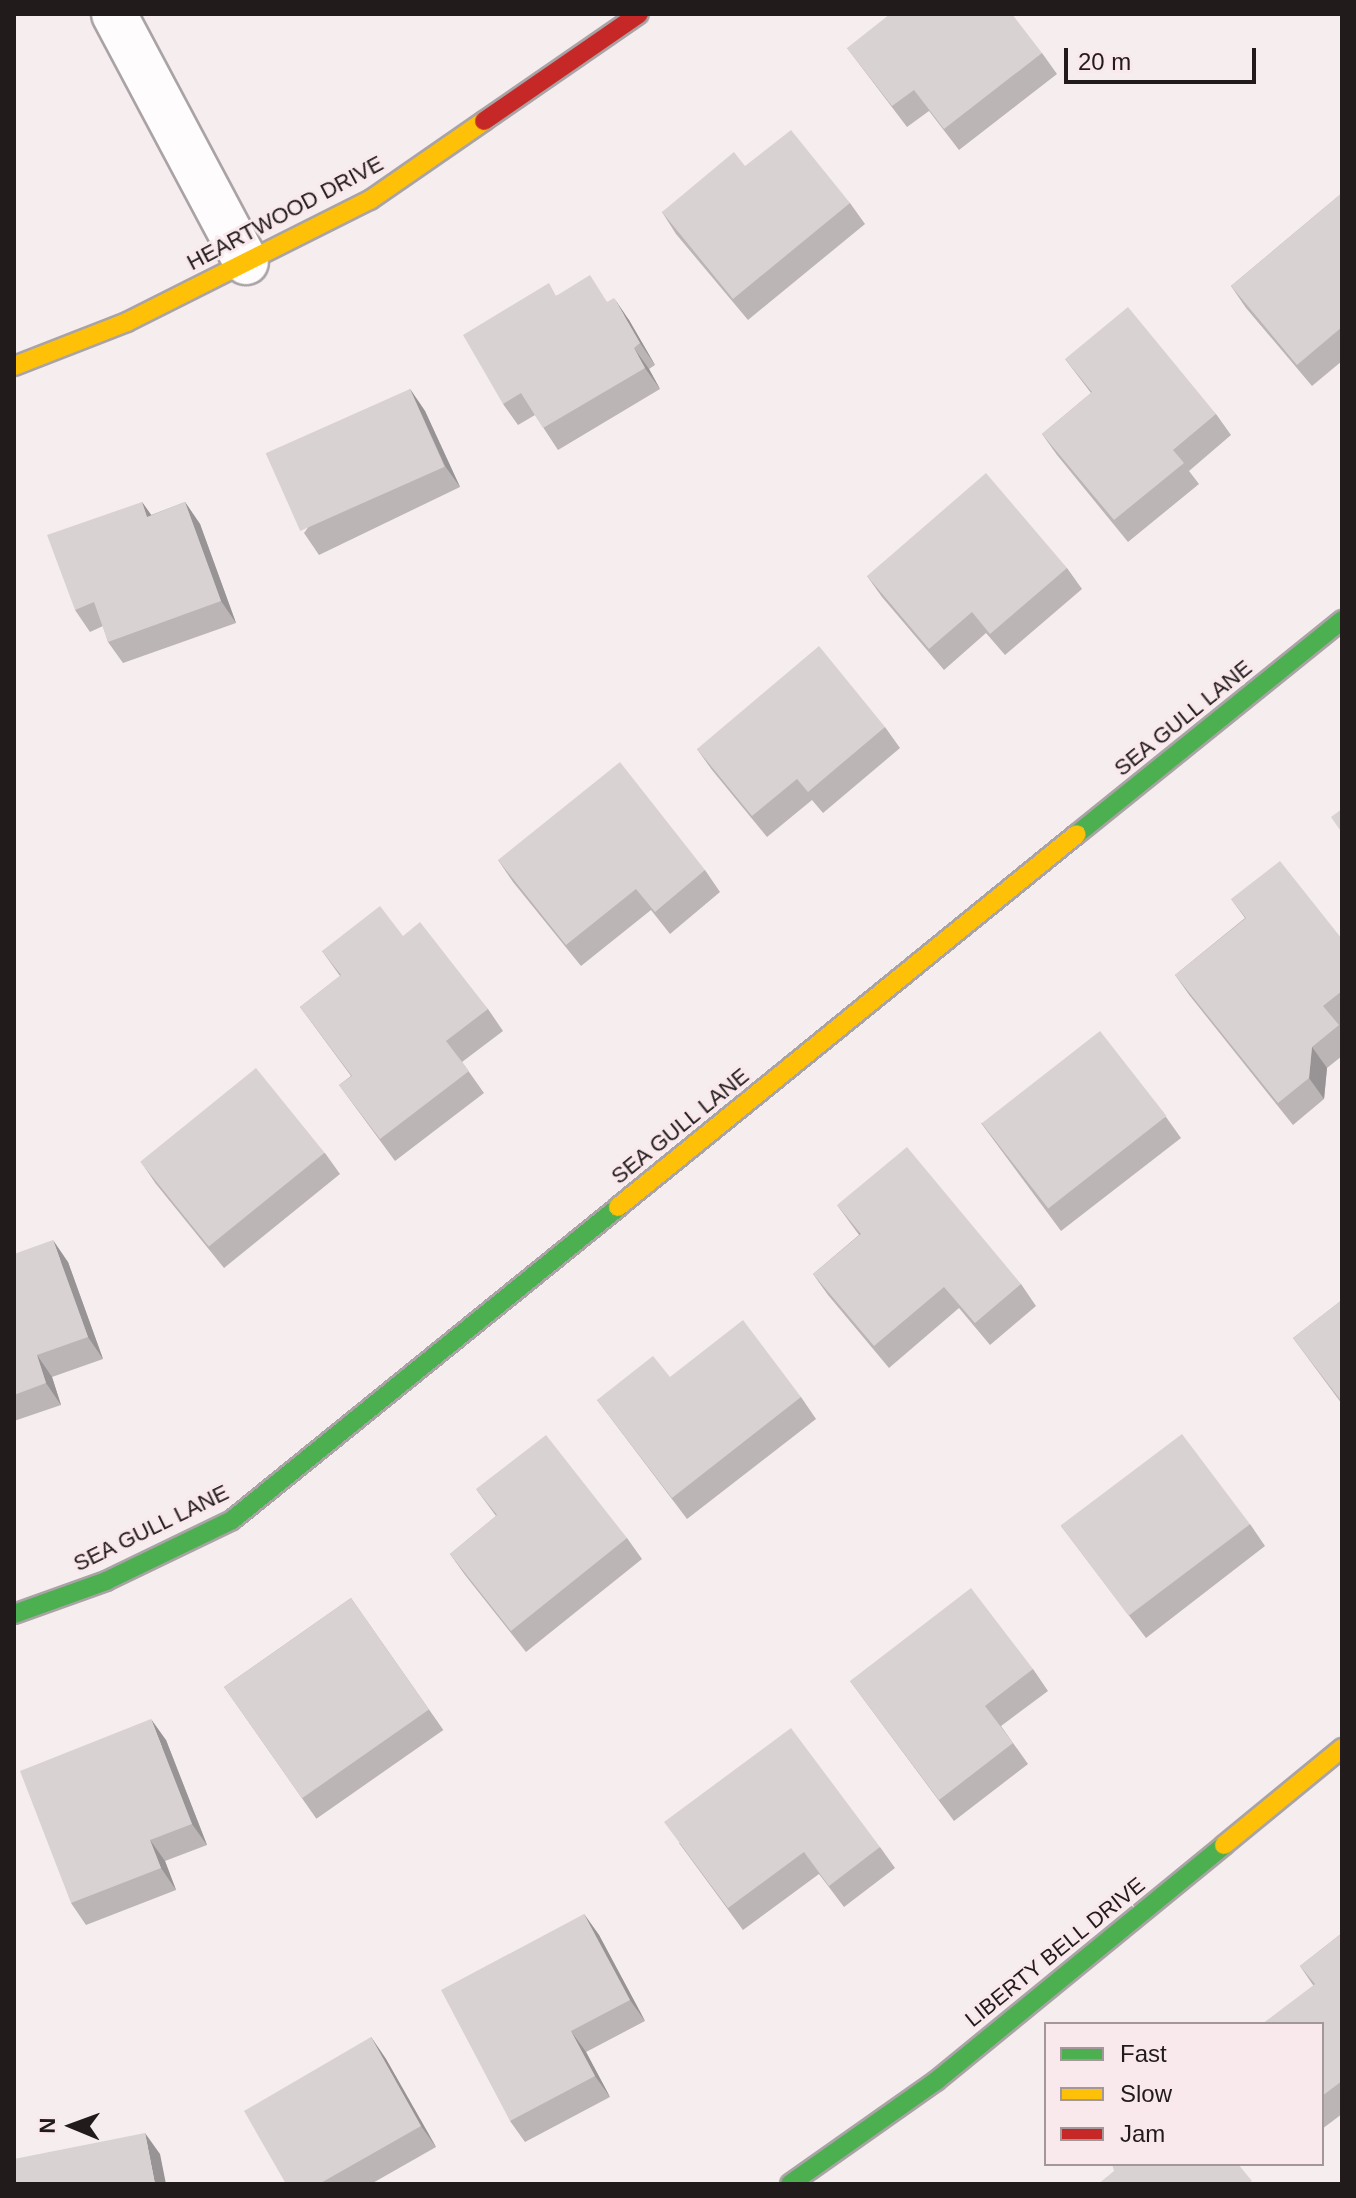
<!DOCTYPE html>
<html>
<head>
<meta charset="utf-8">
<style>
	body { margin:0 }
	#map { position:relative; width:1356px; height:2198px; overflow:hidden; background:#f6edef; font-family:Helvetica,sans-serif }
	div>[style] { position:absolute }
	.roads { filter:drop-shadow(2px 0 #aaa3a5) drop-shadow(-2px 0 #aaa3a5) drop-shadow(0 2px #aaa3a5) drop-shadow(0 -2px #aaa3a5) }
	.street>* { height:44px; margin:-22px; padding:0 22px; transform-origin:22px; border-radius:22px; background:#fefcfd }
	.fast>* { height:18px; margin:-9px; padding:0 9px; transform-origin:9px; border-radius:9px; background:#4caf50 }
	.slow>* { height:18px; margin:-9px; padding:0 9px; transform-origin:9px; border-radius:9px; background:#ffc107 }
	.jam>* { height:18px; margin:-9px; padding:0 9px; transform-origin:9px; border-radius:9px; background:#c62828 }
	.wall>* { inset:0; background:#bbb5b5; transform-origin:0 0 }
	.shaded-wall>* { inset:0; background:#989394 }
	.building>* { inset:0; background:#d9d2d3; transform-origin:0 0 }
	span { translate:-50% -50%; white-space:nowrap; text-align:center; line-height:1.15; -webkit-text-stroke:6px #fae9ec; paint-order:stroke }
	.street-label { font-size:22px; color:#211b1c }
	.frame { position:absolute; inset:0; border:16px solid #211b1c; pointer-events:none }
	.legend { position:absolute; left:1044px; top:2022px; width:280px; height:144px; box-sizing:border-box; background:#fae9ec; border:2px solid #a39799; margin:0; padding:10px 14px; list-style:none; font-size:24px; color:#211b1c }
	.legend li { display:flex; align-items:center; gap:16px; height:40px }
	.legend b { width:40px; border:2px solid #a39799 }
	.north { position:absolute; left:32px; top:2086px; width:80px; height:80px; -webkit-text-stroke:6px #fae9ec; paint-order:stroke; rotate:271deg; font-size:22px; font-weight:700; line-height:32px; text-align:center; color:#211b1c }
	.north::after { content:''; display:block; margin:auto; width:28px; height:36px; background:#211b1c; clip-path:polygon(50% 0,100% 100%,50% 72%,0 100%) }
	.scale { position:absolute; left:1064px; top:48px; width:192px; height:36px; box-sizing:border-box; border:4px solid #211b1c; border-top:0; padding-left:10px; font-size:24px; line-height:28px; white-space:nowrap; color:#211b1c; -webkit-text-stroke:6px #fae9ec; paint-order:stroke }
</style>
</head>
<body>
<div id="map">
	<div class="roads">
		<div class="street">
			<i style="left:114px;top:14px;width:281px;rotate:62deg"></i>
		</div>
		<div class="fast">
			<i style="left:1077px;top:834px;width:341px;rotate:-38.9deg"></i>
			<i style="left:14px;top:1614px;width:98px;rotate:-19.7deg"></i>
			<i style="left:106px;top:1581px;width:140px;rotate:-25.8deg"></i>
			<i style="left:232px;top:1520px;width:497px;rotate:-39deg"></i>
			<i style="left:790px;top:2184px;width:179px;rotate:-35.2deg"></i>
			<i style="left:936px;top:2081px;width:372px;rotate:-39.3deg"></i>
		</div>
		<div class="slow">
			<i style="left:14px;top:366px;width:121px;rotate:-21.3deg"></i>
			<i style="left:127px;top:322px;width:272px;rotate:-26.7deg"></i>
			<i style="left:370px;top:200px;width:139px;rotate:-34.7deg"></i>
			<i style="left:618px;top:1207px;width:591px;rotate:-39.1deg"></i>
			<i style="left:1224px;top:1845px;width:153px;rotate:-39.4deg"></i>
		</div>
		<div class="jam">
			<i style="left:484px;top:121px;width:188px;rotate:-34.6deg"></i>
		</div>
	</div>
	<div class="wall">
		<i style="clip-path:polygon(847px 48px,1042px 53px,1057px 74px,959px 150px,929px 111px,907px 127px)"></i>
		<i style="clip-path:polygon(745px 166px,850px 203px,865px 224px,748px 320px,676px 234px,662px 212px)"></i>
		<i style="clip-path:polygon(1342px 193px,1342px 361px,1312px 386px,1246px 308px,1231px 286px)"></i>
		<i style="clip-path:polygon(557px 295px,608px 302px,629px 320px,655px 365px,649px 369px,660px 389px,558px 450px,535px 415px,518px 425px,503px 404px)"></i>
		<i style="clip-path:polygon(1065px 359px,1216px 414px,1231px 435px,1189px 471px,1199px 484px,1128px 542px,1057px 455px,1042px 434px,1091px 393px)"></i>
		<i style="clip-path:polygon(410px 389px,425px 411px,460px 487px,319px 555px,304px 533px)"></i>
		<i style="clip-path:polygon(142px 502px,151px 515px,185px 502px,200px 524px,236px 623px,123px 663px,108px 642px,103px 626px,90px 632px,75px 610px)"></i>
		<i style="clip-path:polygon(1067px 568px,1082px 589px,1005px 655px,986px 633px,944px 670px,882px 597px,867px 576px)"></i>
		<i style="clip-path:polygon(885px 727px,900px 748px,823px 813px,812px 800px,767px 837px,712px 770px,697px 749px)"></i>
		<i style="clip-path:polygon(498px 860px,705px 870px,720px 892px,670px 934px,651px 910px,581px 966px,513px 882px)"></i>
		<i style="clip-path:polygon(1231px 899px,1342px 939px,1342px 1024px,1340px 1026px,1342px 1030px,1342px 1056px,1327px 1068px,1324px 1099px,1293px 1125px,1190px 996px,1175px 975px,1245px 918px)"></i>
		<i style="clip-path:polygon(403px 936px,488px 1009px,503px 1031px,462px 1062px,484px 1093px,395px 1161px,339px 1085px,351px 1076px,300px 1007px,340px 976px,322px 951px)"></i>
		<i style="clip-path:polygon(1166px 1117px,1181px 1138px,1061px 1231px,981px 1123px)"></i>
		<i style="clip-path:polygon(325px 1153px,340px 1174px,224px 1268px,156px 1184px,141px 1162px)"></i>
		<i style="clip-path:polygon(837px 1205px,1021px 1284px,1036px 1306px,990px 1345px,959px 1308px,889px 1368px,828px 1295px,813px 1274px,859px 1235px)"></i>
		<i style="clip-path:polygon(14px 1254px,68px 1262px,103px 1359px,52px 1377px,61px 1405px,14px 1421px)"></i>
		<i style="clip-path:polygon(1342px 1300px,1342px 1404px,1293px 1338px)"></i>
		<i style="clip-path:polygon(670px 1377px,801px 1397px,816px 1419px,687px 1519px,597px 1400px)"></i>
		<i style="clip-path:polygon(476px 1489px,627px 1538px,642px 1559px,526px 1652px,465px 1575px,450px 1554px,496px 1516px)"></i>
		<i style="clip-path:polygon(1250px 1524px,1265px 1546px,1146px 1638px,1061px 1526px)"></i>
		<i style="left:351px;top:1598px;width:161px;height:155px;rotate:55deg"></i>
		<i style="clip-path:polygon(1033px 1669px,1048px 1691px,1001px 1726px,1028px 1764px,954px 1821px,850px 1681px)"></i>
		<i style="clip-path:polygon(166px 1740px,207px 1845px,165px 1861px,176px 1890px,86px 1925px,71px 1903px)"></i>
		<i style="clip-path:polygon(679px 1843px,880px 1847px,895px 1868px,844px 1907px,819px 1874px,743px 1930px)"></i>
		<i style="clip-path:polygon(584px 1914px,599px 1935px,645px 2021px,586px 2052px,610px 2097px,525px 2142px,510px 2121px)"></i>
		<i style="clip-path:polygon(1342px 1933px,1342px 2114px,1322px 2129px,1322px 2024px,1313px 1985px,1300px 1966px)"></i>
		<i style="clip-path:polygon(371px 2037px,386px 2059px,436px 2147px,371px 2184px,286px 2184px)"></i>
	</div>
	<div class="shaded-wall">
		<i style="clip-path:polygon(614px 298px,629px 320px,655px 365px,640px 343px)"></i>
		<i style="clip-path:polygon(634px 348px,649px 369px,660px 389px,645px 368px)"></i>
		<i style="clip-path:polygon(410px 389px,425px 411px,460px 487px,445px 466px)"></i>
		<i style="clip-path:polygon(142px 502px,157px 523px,147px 517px)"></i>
		<i style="clip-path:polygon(185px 502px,200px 524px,236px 623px,221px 601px)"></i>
		<i style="clip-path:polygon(1312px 1047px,1327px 1068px,1324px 1099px,1309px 1078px)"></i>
		<i style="clip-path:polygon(53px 1240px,68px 1262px,103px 1359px,88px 1337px)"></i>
		<i style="clip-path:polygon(37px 1355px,52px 1377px,61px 1405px,46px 1383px)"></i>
		<i style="clip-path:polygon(151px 1719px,166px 1740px,207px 1845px,192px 1824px)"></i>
		<i style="clip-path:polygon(150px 1840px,165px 1861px,176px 1890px,161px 1868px)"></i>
		<i style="clip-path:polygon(584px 1914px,599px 1935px,645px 2021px,630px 2000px)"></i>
		<i style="clip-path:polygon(571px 2031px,586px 2052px,610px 2097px,595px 2076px)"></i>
		<i style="clip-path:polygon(371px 2037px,386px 2059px,436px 2147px,421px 2126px)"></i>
		<i style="clip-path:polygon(145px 2133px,160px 2154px,166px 2184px,155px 2184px)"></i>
	</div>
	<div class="building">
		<i style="clip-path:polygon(890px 14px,1012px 14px,1042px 53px,944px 129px,914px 90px,892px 106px,847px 48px)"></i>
		<i style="clip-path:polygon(791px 130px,850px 203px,733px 299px,662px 212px,734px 152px,745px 166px)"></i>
		<i style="clip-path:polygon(1342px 193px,1342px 327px,1297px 365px,1231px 286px)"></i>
		<i style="clip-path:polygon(590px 275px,607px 302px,614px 298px,640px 343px,634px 348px,645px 368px,543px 428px,521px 393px,503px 404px,463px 335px,549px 283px,556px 296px)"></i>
		<i style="clip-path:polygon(1128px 307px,1216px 414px,1173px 450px,1184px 463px,1114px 520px,1042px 434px,1092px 392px,1065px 359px)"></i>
		<i style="left:410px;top:389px;width:85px;height:158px;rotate:66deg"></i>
		<i style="clip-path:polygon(986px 473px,1067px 568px,990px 634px,972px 612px,929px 649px,867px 576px)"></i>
		<i style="clip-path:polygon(142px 502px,147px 517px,185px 502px,221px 601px,108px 642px,94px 602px,75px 610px,47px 535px)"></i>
		<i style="clip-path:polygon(819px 646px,885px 727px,808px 792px,797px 779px,752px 816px,697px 749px)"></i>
		<i style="clip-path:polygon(620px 762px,705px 870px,655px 912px,636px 889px,566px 945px,498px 860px)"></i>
		<i style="clip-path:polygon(1342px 809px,1342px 833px,1331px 817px)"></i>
		<i style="clip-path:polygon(1280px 861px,1342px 939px,1342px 991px,1323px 1006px,1339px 1025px,1312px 1047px,1309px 1078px,1278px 1103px,1175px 975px,1246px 918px,1231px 899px)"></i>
		<i style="clip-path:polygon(380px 906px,403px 936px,420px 922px,488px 1009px,446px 1041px,469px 1071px,380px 1139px,339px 1085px,352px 1076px,300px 1007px,341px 975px,322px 951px)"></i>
		<i style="left:1100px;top:1031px;width:108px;height:150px;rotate:52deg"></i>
		<i style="left:256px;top:1068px;width:109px;height:149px;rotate:51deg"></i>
		<i style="clip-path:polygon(907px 1147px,1021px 1284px,975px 1323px,944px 1287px,874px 1346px,813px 1274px,861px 1234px,837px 1205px)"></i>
		<i style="clip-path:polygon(53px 1240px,88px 1337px,37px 1355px,46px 1383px,14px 1395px,14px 1254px)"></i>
		<i style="clip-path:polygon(1342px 1300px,1342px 1402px,1293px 1338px)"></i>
		<i style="clip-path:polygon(743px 1320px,801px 1397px,672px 1498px,597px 1400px,653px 1356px,670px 1377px)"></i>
		<i style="left:1182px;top:1434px;width:113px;height:152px;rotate:53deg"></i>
		<i style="clip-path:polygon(546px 1435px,627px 1538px,511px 1631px,450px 1554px,497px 1515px,476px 1489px)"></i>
		<i style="clip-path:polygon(971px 1588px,1033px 1669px,985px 1706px,1013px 1743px,939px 1800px,850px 1681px)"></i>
		<i style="left:351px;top:1598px;width:136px;height:155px;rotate:55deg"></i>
		<i style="clip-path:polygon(151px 1719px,192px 1824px,150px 1840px,161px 1868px,71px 1903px,20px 1771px)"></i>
		<i style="clip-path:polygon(791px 1728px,880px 1847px,829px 1886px,804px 1852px,728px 1908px,664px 1822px)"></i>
		<i style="clip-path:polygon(584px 1914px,630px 2000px,571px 2031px,595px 2076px,510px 2121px,441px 1990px)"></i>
		<i style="clip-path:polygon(1342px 1933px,1342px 2081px,1322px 2096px,1322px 2024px,1262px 2024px,1315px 1984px,1300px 1966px)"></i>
		<i style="clip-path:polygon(371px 2037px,421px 2126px,319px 2184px,286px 2184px,244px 2111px)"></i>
		<i style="clip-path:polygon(145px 2133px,155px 2184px,14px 2184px,14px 2159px)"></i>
		<i style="clip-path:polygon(1112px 2164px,1238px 2164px,1252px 2181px,1247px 2184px,1098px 2184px,1114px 2171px)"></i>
	</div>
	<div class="street-label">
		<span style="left:285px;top:213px;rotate:-28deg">HEARTWOOD DRIVE</span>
		<span style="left:1183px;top:718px;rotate:-39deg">SEA GULL LANE</span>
		<span style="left:680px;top:1126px;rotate:-39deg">SEA GULL LANE</span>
		<span style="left:151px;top:1528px;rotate:-26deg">SEA GULL LANE</span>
		<span style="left:1055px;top:1952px;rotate:-39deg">LIBERTY BELL DRIVE</span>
	</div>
	<div class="frame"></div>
	<ul class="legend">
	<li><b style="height:10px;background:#4caf50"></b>Fast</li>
	<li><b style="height:10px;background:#ffc107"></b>Slow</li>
	<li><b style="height:10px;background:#c62828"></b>Jam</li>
	</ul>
	<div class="north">N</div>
	<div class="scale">20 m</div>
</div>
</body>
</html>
